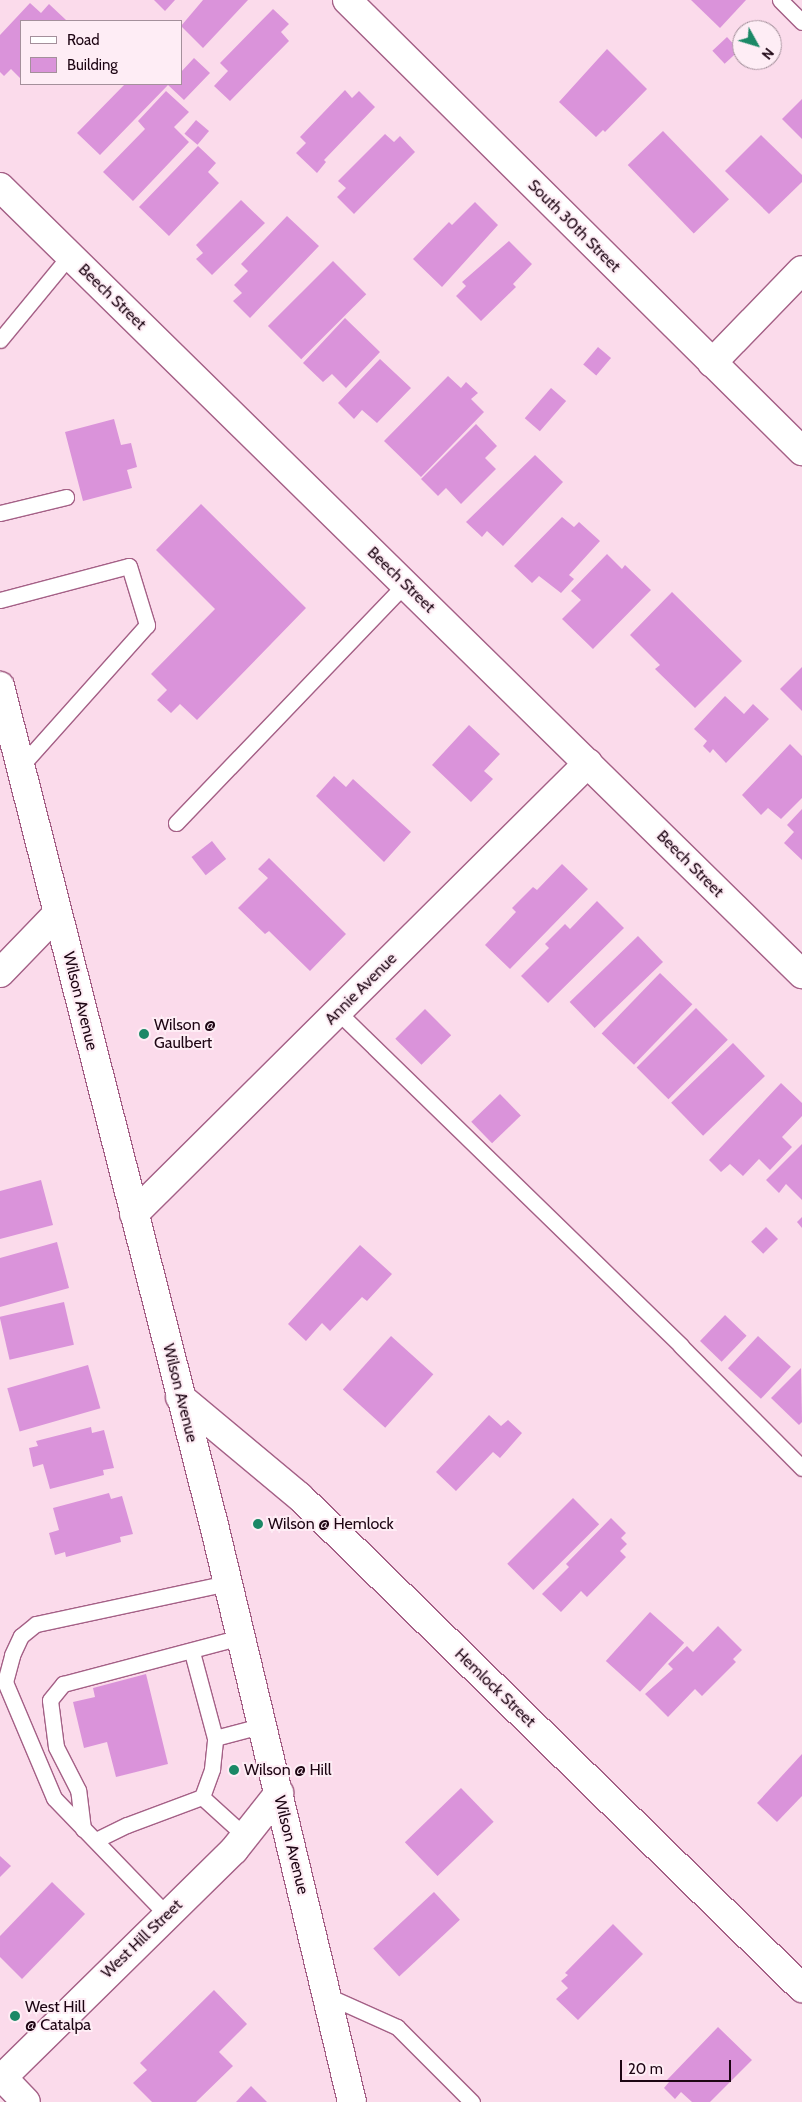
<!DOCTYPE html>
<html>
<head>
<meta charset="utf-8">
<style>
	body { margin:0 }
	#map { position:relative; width:802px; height:2102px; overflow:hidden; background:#fbdbeb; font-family:Cabin,sans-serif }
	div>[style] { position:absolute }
	.building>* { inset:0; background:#da93da; transform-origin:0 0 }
	.roads { filter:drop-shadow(1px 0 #a46086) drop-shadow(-1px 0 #a46086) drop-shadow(0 1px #a46086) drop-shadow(0 -1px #a46086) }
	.lane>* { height:15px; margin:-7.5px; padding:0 7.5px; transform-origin:7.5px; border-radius:7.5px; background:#fff }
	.street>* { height:28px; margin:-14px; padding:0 14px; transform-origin:14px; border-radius:14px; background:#fff }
	.secondary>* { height:28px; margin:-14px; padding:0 14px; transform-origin:14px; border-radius:14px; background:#fff }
	.dots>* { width:14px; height:14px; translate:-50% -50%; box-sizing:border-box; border:2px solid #feedf5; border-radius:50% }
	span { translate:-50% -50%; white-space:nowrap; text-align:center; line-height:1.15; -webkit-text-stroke:4px #feedf5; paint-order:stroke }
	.street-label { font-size:16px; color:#1d0513 }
	.poi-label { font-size:16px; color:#1d0513 }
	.left { translate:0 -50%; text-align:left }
	.legend { position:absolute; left:20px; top:20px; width:162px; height:65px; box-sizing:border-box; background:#feedf5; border:1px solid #a4909b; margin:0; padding:6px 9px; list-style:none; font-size:15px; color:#1d0513 }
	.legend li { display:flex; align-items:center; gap:10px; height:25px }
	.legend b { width:25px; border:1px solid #a4909b }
	.north { position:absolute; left:732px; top:20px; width:50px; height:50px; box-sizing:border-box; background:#feedf5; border:1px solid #a4909b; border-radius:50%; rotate:129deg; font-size:14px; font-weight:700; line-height:20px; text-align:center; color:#1d0513 }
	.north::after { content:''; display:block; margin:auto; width:18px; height:22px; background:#1b8866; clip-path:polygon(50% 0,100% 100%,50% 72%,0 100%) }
	.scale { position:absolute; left:620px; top:2060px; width:111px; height:22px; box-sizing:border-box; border:2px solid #1d0513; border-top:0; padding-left:6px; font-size:15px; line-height:18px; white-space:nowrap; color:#1d0513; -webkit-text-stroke:4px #feedf5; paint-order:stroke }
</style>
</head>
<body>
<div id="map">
	<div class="building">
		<i style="clip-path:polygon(154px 0,175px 0,165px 11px)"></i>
		<i style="clip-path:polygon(203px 0,248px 0,203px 48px,181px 26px)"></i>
		<i style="clip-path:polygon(691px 0,746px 0,720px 28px)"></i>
		<i style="clip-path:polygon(30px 3px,41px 13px,49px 4px,66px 20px,21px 21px,21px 79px,11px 69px,4px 76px,0 72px,0 35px)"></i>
		<i style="clip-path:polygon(273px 9px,289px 24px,281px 32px,289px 41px,230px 101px,214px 86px,228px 71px,220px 63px)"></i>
		<i style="left:727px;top:37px;width:18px;height:20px;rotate:47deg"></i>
		<i style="clip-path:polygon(607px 49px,647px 89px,605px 132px,603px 130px,596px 137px,559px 102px)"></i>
		<i style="clip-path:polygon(194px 58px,210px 73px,184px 100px,168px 85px,100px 155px,77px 133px,125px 84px,181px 84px,181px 72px)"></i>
		<i style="clip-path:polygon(345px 90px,352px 98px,359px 91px,375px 107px,324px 160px,326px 162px,317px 173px,296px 153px,306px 143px,300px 137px)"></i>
		<i style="clip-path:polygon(166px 91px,189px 112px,174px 127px,189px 142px,133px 201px,103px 172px,145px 129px,138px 121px)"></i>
		<i style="clip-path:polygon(802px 99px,802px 139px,782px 119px)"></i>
		<i style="left:196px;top:120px;width:17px;height:18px;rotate:40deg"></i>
		<i style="left:663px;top:131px;width:95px;height:49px;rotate:46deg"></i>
		<i style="clip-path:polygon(385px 134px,394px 142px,400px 136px,415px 152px,354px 214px,337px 197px,346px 188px,338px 181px)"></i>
		<i style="clip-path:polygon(761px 135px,802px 175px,802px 182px,769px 214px,725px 171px)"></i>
		<i style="clip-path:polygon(198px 146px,216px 163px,208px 172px,219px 183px,169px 236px,139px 207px)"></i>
		<i style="clip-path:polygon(241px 200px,265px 223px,212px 275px,196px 259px,203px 253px,196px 245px)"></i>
		<i style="clip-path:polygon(475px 202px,498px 225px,442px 287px,413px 259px,449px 222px,452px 225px)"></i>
		<i style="clip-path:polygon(287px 216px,319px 246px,250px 318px,233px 301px,242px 293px,234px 285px,248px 271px,241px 264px)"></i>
		<i style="clip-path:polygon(509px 241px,532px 264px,513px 284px,516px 287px,481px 321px,456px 296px,466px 286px,462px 282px)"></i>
		<i style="left:333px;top:261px;width:47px;height:92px;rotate:45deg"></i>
		<i style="clip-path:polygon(345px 318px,380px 352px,346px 388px,332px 374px,323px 382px,303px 363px)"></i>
		<i style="left:598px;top:347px;width:17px;height:23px;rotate:40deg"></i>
		<i style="clip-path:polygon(380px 359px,411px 388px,377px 423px,362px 410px,354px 419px,338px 403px)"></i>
		<i style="clip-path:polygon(448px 376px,461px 388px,466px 382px,478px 393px,471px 399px,484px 412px,421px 477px,384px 441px)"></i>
		<i style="left:551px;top:388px;width:20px;height:40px;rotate:41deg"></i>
		<i style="clip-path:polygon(114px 419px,121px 445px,131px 443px,137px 467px,127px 470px,132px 488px,83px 501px,65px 432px)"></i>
		<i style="clip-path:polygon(476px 424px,497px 446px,485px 458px,496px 469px,461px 504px,446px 488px,438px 496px,421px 479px)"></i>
		<i style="clip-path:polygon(535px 455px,563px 482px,503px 546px,487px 531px,482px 537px,466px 522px)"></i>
		<i style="clip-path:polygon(201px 504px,306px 608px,197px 720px,180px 704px,171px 713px,157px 700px,167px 690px,151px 674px,215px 609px,156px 550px)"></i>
		<i style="clip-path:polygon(562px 517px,574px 527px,579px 522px,600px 541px,569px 575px,574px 579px,561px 593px,539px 576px,532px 583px,514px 566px)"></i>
		<i style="clip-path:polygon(607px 554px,622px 569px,625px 565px,651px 590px,593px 649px,562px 619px,581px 600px,571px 591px)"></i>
		<i style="clip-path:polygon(672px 592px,742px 661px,695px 708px,655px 669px,660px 665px,630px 635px)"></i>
		<i style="clip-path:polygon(802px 667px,802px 711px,780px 689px)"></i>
		<i style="clip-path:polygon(725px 696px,744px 714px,753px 704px,769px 719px,726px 763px,713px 749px,710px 753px,703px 746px,707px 741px,694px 729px)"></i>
		<i style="clip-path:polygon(469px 725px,500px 754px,484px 771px,493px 779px,471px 802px,432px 765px)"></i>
		<i style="clip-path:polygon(790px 744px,802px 756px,802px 798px,781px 819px,768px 808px,761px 815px,742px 795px)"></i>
		<i style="clip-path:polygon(334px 776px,346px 787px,353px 779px,411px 832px,384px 862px,316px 796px)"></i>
		<i style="clip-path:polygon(802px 809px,802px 860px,784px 843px,794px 832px,787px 825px)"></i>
		<i style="left:212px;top:841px;width:23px;height:26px;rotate:52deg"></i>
		<i style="clip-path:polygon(269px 858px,346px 934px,310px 971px,269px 931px,265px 934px,238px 908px,268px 878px,258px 869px)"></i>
		<i style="clip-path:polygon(562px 864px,588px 889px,510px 969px,485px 945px,516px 912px,512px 908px,533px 887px,537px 890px)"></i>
		<i style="clip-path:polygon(597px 901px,624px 928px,548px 1003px,521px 976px,549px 948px,545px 944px,565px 924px,570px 929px)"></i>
		<i style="left:638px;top:936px;width:36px;height:95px;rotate:46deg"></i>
		<i style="left:660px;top:973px;width:45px;height:84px;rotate:44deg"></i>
		<i style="left:696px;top:1008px;width:45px;height:84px;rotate:45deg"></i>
		<i style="left:425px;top:1009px;width:37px;height:42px;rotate:45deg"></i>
		<i style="left:733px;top:1043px;width:46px;height:86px;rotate:46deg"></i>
		<i style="clip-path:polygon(781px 1083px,802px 1103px,802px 1116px,782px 1137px,792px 1147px,770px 1170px,759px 1159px,743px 1176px,730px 1164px,721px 1172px,709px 1160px)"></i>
		<i style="left:500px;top:1094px;width:30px;height:40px;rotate:46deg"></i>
		<i style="clip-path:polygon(802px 1144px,802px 1200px,786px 1184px,779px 1193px,766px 1180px)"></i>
		<i style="clip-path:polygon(41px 1180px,53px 1225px,0 1239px,0 1191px)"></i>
		<i style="clip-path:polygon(802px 1217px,802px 1228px,797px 1222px)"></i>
		<i style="left:766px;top:1227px;width:17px;height:21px;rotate:45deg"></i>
		<i style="clip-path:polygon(57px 1242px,69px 1288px,0 1307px,0 1258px)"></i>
		<i style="clip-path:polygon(360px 1245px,392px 1274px,367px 1301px,362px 1297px,330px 1331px,322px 1323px,306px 1341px,288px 1324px)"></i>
		<i style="left:64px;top:1302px;width:44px;height:66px;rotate:77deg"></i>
		<i style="left:725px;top:1315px;width:30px;height:36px;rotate:44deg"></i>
		<i style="left:391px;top:1336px;width:57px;height:72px;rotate:42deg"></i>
		<i style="left:758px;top:1336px;width:45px;height:44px;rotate:43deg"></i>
		<i style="left:88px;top:1365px;width:45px;height:84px;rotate:74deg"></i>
		<i style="clip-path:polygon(801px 1368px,802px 1422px,799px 1425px,771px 1398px)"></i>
		<i style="clip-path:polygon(489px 1415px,501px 1426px,508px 1420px,522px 1433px,500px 1458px,493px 1452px,456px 1491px,436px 1472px)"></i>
		<i style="clip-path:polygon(91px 1427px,92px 1433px,104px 1430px,114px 1468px,103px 1470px,104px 1475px,50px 1489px,43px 1464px,33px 1467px,29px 1448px,38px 1446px,36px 1441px)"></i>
		<i style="clip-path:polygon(109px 1493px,111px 1499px,122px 1496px,133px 1534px,120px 1537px,121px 1542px,66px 1557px,65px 1552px,55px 1555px,49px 1533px,59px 1530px,53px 1508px)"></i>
		<i style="left:573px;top:1498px;width:37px;height:93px;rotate:45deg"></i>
		<i style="clip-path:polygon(611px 1518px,626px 1533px,621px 1538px,627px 1544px,620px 1551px,626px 1557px,587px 1597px,581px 1591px,561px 1612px,542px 1594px,569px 1567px,566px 1564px)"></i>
		<i style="left:650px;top:1612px;width:46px;height:66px;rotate:42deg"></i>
		<i style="clip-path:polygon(718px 1626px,742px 1650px,733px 1659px,736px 1662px,702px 1696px,695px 1689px,668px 1717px,645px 1694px,673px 1669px,668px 1664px,687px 1646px,693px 1652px)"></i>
		<i style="clip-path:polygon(146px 1674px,168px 1764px,116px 1777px,107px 1742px,84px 1748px,73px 1702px,95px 1697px,93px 1688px)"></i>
		<i style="clip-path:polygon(802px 1754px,802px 1796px,777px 1822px,757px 1803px)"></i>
		<i style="left:461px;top:1788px;width:47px;height:78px;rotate:46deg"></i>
		<i style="clip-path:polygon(0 1856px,11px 1866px,0 1877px)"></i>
		<i style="clip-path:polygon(52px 1882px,85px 1914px,22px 1979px,0 1957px,0 1936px)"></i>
		<i style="left:434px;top:1892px;width:38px;height:83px;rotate:47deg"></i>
		<i style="clip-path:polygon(613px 1924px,643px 1954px,578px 2020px,556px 1999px,568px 1988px,561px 1981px,568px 1975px,565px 1973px)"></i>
		<i style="clip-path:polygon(214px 1990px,247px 2024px,219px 2052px,233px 2066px,196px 2102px,152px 2102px,133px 2083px,147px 2070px,140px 2063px)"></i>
		<i style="clip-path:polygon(718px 2027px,752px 2060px,710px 2102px,692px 2102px,681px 2092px,675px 2099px,664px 2088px,669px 2082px,667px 2080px)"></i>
		<i style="clip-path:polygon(251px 2086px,267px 2102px,236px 2102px)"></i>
	</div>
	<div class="roads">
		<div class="lane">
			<i style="left:780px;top:0;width:31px;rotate:45deg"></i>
			<i style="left:0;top:340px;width:110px;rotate:-50.5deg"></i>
			<i style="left:0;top:513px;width:68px;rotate:-13.6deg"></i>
			<i style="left:0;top:600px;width:133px;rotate:-14.8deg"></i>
			<i style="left:129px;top:566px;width:62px;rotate:73deg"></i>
			<i style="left:147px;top:625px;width:191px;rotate:131.8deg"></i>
			<i style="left:176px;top:823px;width:331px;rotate:-46.2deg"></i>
			<i style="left:338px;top:1012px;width:479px;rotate:44.2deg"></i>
			<i style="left:681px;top:1346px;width:172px;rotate:45.2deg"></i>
			<i style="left:215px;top:1738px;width:47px;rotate:-14.9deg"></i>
			<i style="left:202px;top:1797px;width:58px;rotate:42.2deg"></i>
			<i style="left:83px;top:1829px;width:39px;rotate:-97deg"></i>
			<i style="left:78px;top:1790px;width:48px;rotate:-117.1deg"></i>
			<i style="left:56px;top:1747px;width:47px;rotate:-97.3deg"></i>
			<i style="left:50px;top:1700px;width:21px;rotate:-51deg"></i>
			<i style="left:63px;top:1684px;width:184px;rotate:-14.8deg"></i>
			<i style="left:96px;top:1840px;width:34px;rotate:-26deg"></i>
			<i style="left:127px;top:1825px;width:80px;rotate:-20.5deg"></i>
			<i style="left:202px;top:1797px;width:30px;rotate:-70deg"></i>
			<i style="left:212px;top:1769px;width:31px;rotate:-84deg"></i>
			<i style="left:215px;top:1738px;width:89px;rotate:-105deg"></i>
			<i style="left:166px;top:1914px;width:161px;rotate:-134deg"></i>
			<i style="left:54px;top:1798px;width:126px;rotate:-112.9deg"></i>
			<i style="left:5px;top:1682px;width:28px;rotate:-75deg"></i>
			<i style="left:12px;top:1655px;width:21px;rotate:-65deg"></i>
			<i style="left:21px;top:1636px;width:19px;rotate:-39deg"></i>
			<i style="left:36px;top:1624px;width:196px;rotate:-12.1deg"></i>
			<i style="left:328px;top:1996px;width:76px;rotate:24.2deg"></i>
			<i style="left:397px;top:2027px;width:106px;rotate:45deg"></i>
		</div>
		<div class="street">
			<i style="left:347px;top:0;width:641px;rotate:44.75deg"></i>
			<i style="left:0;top:187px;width:1124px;rotate:44.46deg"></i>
			<i style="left:712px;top:363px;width:129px;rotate:-45.9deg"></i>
			<i style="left:0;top:973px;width:82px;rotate:-46deg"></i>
			<i style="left:134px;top:1214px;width:640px;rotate:-44.81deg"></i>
			<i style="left:180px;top:1397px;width:155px;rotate:39.8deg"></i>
			<i style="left:299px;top:1496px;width:704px;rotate:44.37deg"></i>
			<i style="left:0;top:2075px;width:37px;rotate:46deg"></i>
			<i style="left:0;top:2080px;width:328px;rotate:-44.5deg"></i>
			<i style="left:234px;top:1850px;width:73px;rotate:-51.7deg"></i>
		</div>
		<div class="secondary">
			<i style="left:0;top:686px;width:866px;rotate:75.69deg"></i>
			<i style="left:214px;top:1525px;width:593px;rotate:76.55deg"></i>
		</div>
	</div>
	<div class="dots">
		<i style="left:144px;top:1034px;background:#1b8866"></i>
		<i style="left:258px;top:1524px;background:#1b8866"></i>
		<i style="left:234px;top:1770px;background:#1b8866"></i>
		<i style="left:15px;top:2016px;background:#1b8866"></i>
	</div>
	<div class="street-label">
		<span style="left:574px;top:226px;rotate:45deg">South 30th Street</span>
		<span style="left:112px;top:297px;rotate:44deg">Beech Street</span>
		<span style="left:401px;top:580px;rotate:44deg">Beech Street</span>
		<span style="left:690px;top:864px;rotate:45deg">Beech Street</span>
		<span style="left:361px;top:989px;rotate:-45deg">Annie Avenue</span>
		<span style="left:80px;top:1001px;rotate:76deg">Wilson Avenue</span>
		<span style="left:180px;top:1393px;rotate:76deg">Wilson Avenue</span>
		<span style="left:495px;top:1688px;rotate:44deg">Hemlock Street</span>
		<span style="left:291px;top:1845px;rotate:76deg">Wilson Avenue</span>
		<span style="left:142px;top:1939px;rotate:-44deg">West Hill Street</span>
	</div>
	<div class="poi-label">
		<span class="left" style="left:154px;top:1034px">Wilson @<br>Gaulbert</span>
		<span class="left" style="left:268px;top:1524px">Wilson @ Hemlock</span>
		<span class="left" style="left:244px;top:1770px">Wilson @ Hill</span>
		<span class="left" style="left:25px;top:2016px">West Hill<br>@ Catalpa</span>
	</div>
	<ul class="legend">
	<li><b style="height:6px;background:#fff"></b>Road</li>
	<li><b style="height:14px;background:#da93da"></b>Building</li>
	</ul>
	<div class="north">N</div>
	<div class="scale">20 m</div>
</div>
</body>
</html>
